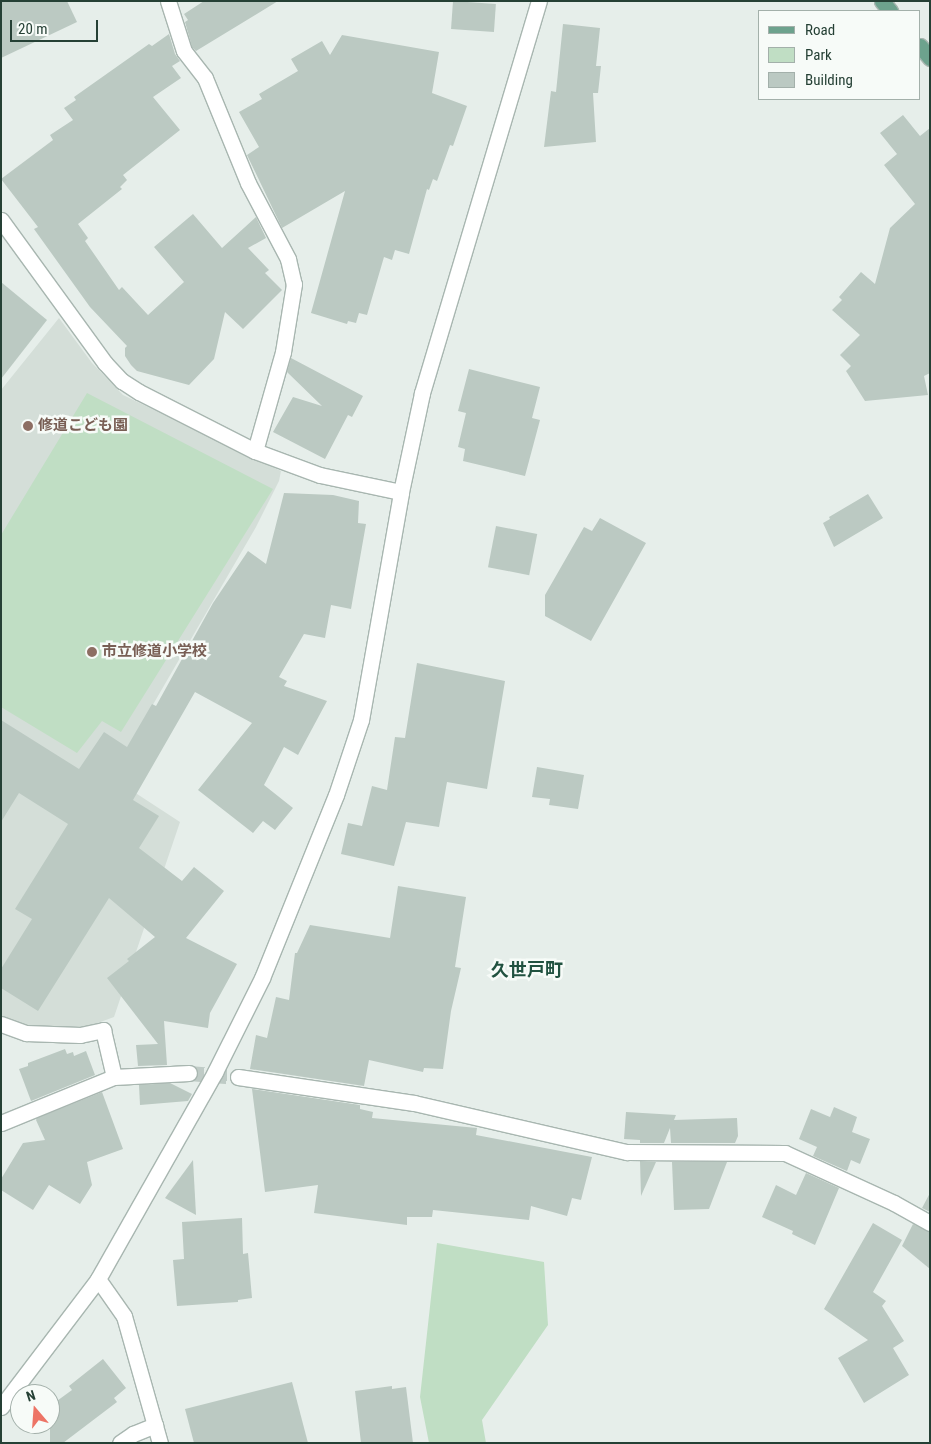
<!DOCTYPE html>
<html>
<head>
<meta charset="utf-8">
<style>
	body { margin:0 }
	#map { position:relative; width:931px; height:1444px; overflow:hidden; background:#e6eeea; font-family:"Roboto Condensed","Noto Sans JP",sans-serif }
	div>[style] { position:absolute }
	.built>* { inset:0; background:#d4ded8 }
	.green>* { inset:0; background:#c0dec4 }
	.building>* { inset:0; background:#bbc9c2; transform-origin:0 0 }
	.street-tunnel>* { height:15px; margin-top:-7.5px; transform-origin:0; background:repeating-linear-gradient(90deg,#bfcbc6 0 15px,transparent 0 23px) }
	.roads { filter:drop-shadow(1px 0 #a8b6b0) drop-shadow(-1px 0 #a8b6b0) drop-shadow(0 1px #a8b6b0) drop-shadow(0 -1px #a8b6b0) }
	.street>* { height:15px; margin:-7.5px; padding:0 7.5px; transform-origin:7.5px; border-radius:7.5px; background:#fff }
	.secondary>* { height:15px; margin:-7.5px; padding:0 7.5px; transform-origin:7.5px; border-radius:7.5px; background:#fff }
	.primary>* { height:15px; margin:-7.5px; padding:0 7.5px; transform-origin:7.5px; border-radius:7.5px; background:#6da28d }
	.dots>* { width:14px; height:14px; translate:-50% -50%; box-sizing:border-box; border:2px solid #f7fbf8; border-radius:50% }
	span { translate:-50% -50%; white-space:nowrap; text-align:center; line-height:1.15; -webkit-text-stroke:5px #f7fbf8; paint-order:stroke }
	.education-label { font-size:15px; color:#785e54; font-weight:700 }
	.left { translate:0 -50%; text-align:left }
	.quarter-label { font-size:18px; color:#215240; font-weight:700 }
	.frame { position:absolute; inset:0; border:2px solid #254035; pointer-events:none }
	.legend { position:absolute; left:758px; top:10px; width:162px; height:90px; box-sizing:border-box; background:#f7fbf8; border:1px solid #a3b0aa; margin:0; padding:6px 9px; list-style:none; font-size:15px; color:#254035 }
	.legend li { display:flex; align-items:center; gap:10px; height:25px }
	.legend b { width:25px; border:1px solid #a3b0aa }
	.north { position:absolute; left:10px; top:1384px; width:50px; height:50px; box-sizing:border-box; background:#f7fbf8; border:1px solid #a3b0aa; border-radius:50%; rotate:342deg; font-size:14px; font-weight:700; line-height:20px; text-align:center; color:#254035 }
	.north::after { content:''; display:block; margin:auto; width:18px; height:22px; background:#ed7466; clip-path:polygon(50% 0,100% 100%,50% 72%,0 100%) }
	.scale { position:absolute; left:10px; top:20px; width:88px; height:22px; box-sizing:border-box; border:2px solid #254035; border-top:0; padding-left:6px; font-size:15px; line-height:18px; white-space:nowrap; color:#254035; -webkit-text-stroke:4px #f7fbf8; paint-order:stroke }
</style>
</head>
<body>
<div id="map">
	<div class="built">
		<i style="clip-path:polygon(59px 318px,92px 363px,123px 395px,281px 471px,279px 481px,256px 527px,111px 777px,180px 822px,114px 1017px,84px 1028px,71px 1029px,19px 1024px,1px 1016px,1px 390px)"></i>
	</div>
	<div class="green">
		<i style="clip-path:polygon(87px 393px,273px 489px,121px 732px,102px 721px,77px 753px,1px 707px,1px 535px)"></i>
		<i style="clip-path:polygon(437px 1243px,544px 1262px,548px 1325px,482px 1420px,486px 1443px,429px 1443px,420px 1397px)"></i>
	</div>
	<div class="building">
		<i style="clip-path:polygon(1px 1px,67px 1px,77px 22px,1px 58px)"></i>
		<i style="clip-path:polygon(204px 1px,278px 1px,196px 51px,192px 47px,185px 22px,188px 20px,184px 14px)"></i>
		<i style="left:453px;top:1px;width:43px;height:28px;rotate:4deg"></i>
		<i style="clip-path:polygon(563px 24px,600px 28px,596px 66px,601px 66px,598px 93px,593px 93px,596px 142px,544px 147px,551px 91px,556px 92px)"></i>
		<i style="clip-path:polygon(169px 34px,175px 54px,180px 61px,172px 66px,181px 78px,153px 97px,180px 130px,123px 175px,127px 180px,120px 187px,122px 189px,78px 224px,88px 238px,85px 241px,119px 290px,122px 287px,148px 315px,184px 282px,154px 247px,193px 214px,222px 248px,256px 217px,266px 238px,248px 248px,269px 270px,265px 273px,282px 290px,243px 329px,225px 312px,214px 359px,189px 385px,137px 371px,131px 365px,125px 356px,125px 348px,127px 346px,90px 307px,34px 229px,38px 227px,1px 179px,53px 140px,50px 135px,73px 120px,64px 108px,76px 100px,74px 97px,149px 44px,152px 46px)"></i>
		<i style="clip-path:polygon(342px 35px,439px 52px,432px 93px,467px 106px,453px 146px,450px 145px,437px 181px,433px 179px,429px 190px,427px 189px,409px 254px,395px 250px,392px 260px,384px 257px,367px 315px,359px 313px,356px 323px,348px 321px,347px 324px,311px 313px,345px 191px,282px 228px,247px 155px,259px 147px,239px 112px,262px 99px,259px 94px,298px 71px,291px 59px,322px 41px,330px 55px)"></i>
		<i style="clip-path:polygon(903px 115px,920px 136px,930px 128px,930px 373px,924px 376px,928px 395px,865px 401px,846px 371px,851px 366px,840px 355px,860px 335px,832px 310px,842px 300px,839px 297px,861px 272px,875px 284px,890px 228px,915px 204px,884px 165px,897px 154px,880px 133px)"></i>
		<i style="clip-path:polygon(1px 282px,47px 320px,1px 379px)"></i>
		<i style="clip-path:polygon(291px 358px,363px 396px,352px 417px,348px 415px,325px 459px,273px 432px,293px 397px,322px 406px,287px 372px)"></i>
		<i style="clip-path:polygon(469px 369px,540px 387px,532px 418px,540px 420px,525px 476px,463px 461px,465px 449px,458px 447px,466px 413px,458px 411px)"></i>
		<i style="clip-path:polygon(284px 493px,333px 495px,359px 501px,358px 523px,366px 524px,351px 609px,331px 605px,325px 638px,304px 634px,279px 677px,287px 681px,284px 686px,327px 701px,298px 755px,284px 747px,264px 785px,293px 808px,275px 830px,263px 821px,253px 833px,198px 790px,252px 723px,195px 692px,133px 800px,159px 816px,139px 848px,182px 881px,194px 867px,224px 891px,186px 938px,237px 964px,210px 1013px,208px 1028px,164px 1021px,167px 1065px,138px 1066px,136px 1045px,158px 1044px,107px 978px,129px 961px,127px 959px,155px 937px,109px 898px,38px 1011px,1px 988px,1px 969px,32px 919px,15px 909px,68px 824px,19px 793px,1px 822px,1px 720px,79px 769px,104px 732px,127px 747px,152px 704px,156px 706px,213px 603px,248px 551px,266px 564px)"></i>
		<i style="clip-path:polygon(868px 494px,883px 518px,834px 547px,823px 523px,830px 519px,829px 517px)"></i>
		<i style="clip-path:polygon(600px 518px,646px 543px,591px 641px,545px 616px,545px 595px,584px 527px,592px 531px)"></i>
		<i style="left:496px;top:526px;width:42px;height:42px;rotate:11deg"></i>
		<i style="clip-path:polygon(417px 663px,505px 681px,487px 789px,447px 782px,439px 827px,406px 822px,394px 866px,341px 854px,348px 823px,362px 826px,372px 786px,387px 790px,395px 737px,405px 738px)"></i>
		<i style="clip-path:polygon(537px 767px,584px 775px,578px 809px,549px 805px,550px 799px,532px 797px)"></i>
		<i style="clip-path:polygon(398px 886px,466px 897px,455px 967px,461px 968px,451px 1011px,443px 1069px,424px 1068px,423px 1072px,369px 1060px,364px 1086px,250px 1069px,256px 1035px,267px 1038px,276px 997px,289px 1000px,295px 953px,297px 953px,310px 925px,390px 938px)"></i>
		<i style="clip-path:polygon(65px 1049px,67px 1054px,73px 1052px,74px 1056px,86px 1051px,95px 1075px,31px 1101px,19px 1069px,28px 1066px,28px 1063px)"></i>
		<i style="clip-path:polygon(170px 1083px,192px 1094px,188px 1101px,140px 1105px,139px 1085px)"></i>
		<i style="clip-path:polygon(252px 1089px,360px 1105px,360px 1109px,373px 1112px,372px 1118px,477px 1128px,476px 1135px,592px 1157px,581px 1200px,572px 1198px,567px 1216px,531px 1206px,529px 1220px,433px 1210px,432px 1217px,407px 1217px,407px 1225px,314px 1213px,318px 1185px,265px 1192px)"></i>
		<i style="clip-path:polygon(102px 1092px,123px 1149px,87px 1162px,92px 1185px,80px 1204px,49px 1185px,33px 1210px,1px 1190px,1px 1179px,23px 1143px,45px 1140px,36px 1120px,37px 1118px)"></i>
		<i style="clip-path:polygon(834px 1107px,857px 1117px,852px 1132px,870px 1139px,860px 1164px,851px 1160px,847px 1171px,813px 1156px,817px 1147px,799px 1139px,811px 1109px,830px 1117px)"></i>
		<i style="clip-path:polygon(626px 1112px,676px 1115px,674px 1120px,737px 1118px,738px 1136px,735px 1143px,671px 1143px,670px 1128px,664px 1143px,640px 1143px,640px 1140px,624px 1139px)"></i>
		<i style="clip-path:polygon(193px 1160px,196px 1215px,165px 1198px)"></i>
		<i style="clip-path:polygon(640px 1161px,656px 1162px,641px 1196px)"></i>
		<i style="clip-path:polygon(672px 1162px,727px 1162px,709px 1209px,674px 1210px)"></i>
		<i style="clip-path:polygon(806px 1173px,839px 1188px,815px 1245px,792px 1234px,793px 1231px,762px 1217px,776px 1185px,796px 1195px)"></i>
		<i style="clip-path:polygon(930px 1193px,930px 1212px,922px 1208px)"></i>
		<i style="clip-path:polygon(242px 1218px,243px 1254px,248px 1253px,252px 1298px,238px 1300px,238px 1302px,177px 1306px,173px 1260px,184px 1259px,182px 1222px)"></i>
		<i style="clip-path:polygon(873px 1223px,902px 1240px,873px 1292px,886px 1301px,882px 1306px,904px 1341px,893px 1348px,909px 1375px,864px 1403px,838px 1358px,868px 1340px,824px 1309px)"></i>
		<i style="clip-path:polygon(913px 1224px,930px 1232px,930px 1269px,902px 1246px)"></i>
		<i style="clip-path:polygon(103px 1359px,126px 1388px,114px 1398px,117px 1402px,63px 1443px,50px 1443px,50px 1406px,72px 1390px,69px 1386px)"></i>
		<i style="clip-path:polygon(292px 1382px,308px 1443px,194px 1443px,185px 1409px)"></i>
		<i style="clip-path:polygon(392px 1386px,392px 1389px,406px 1387px,413px 1443px,361px 1443px,355px 1391px)"></i>
	</div>
	<div class="street-tunnel">
		<i style="left:189px;top:1073px;width:49px;rotate:4.7deg"></i>
	</div>
	<div class="roads">
		<div class="street">
			<i style="left:168px;top:1px;width:52px;rotate:72.3deg"></i>
			<i style="left:184px;top:51px;width:34px;rotate:52deg"></i>
			<i style="left:205px;top:78px;width:113px;rotate:67.7deg"></i>
			<i style="left:248px;top:183px;width:86px;rotate:62.2deg"></i>
			<i style="left:288px;top:259px;width:26px;rotate:77deg"></i>
			<i style="left:294px;top:284px;width:69px;rotate:99.2deg"></i>
			<i style="left:283px;top:352px;width:103px;rotate:105.8deg"></i>
			<i style="left:1px;top:220px;width:177px;rotate:54deg"></i>
			<i style="left:105px;top:363px;width:25px;rotate:47deg"></i>
			<i style="left:122px;top:381px;width:20px;rotate:33deg"></i>
			<i style="left:139px;top:392px;width:130px;rotate:27deg"></i>
			<i style="left:255px;top:451px;width:69px;rotate:20.3deg"></i>
			<i style="left:320px;top:475px;width:83px;rotate:11.9deg"></i>
			<i style="left:1px;top:1024px;width:27px;rotate:20deg"></i>
			<i style="left:26px;top:1033px;width:54px;rotate:2.1deg"></i>
			<i style="left:80px;top:1035px;width:24px;rotate:-12deg"></i>
			<i style="left:103px;top:1030px;width:48px;rotate:76.8deg"></i>
			<i style="left:238px;top:1077px;width:178px;rotate:8.4deg"></i>
			<i style="left:414px;top:1103px;width:219px;rotate:13deg"></i>
			<i style="left:627px;top:1152px;width:158px;rotate:0.4deg"></i>
			<i style="left:785px;top:1153px;width:120px;rotate:24.6deg"></i>
			<i style="left:894px;top:1203px;width:41px;rotate:29.1deg"></i>
			<i style="left:1px;top:1123px;width:122px;rotate:-22.2deg"></i>
			<i style="left:114px;top:1077px;width:75px;rotate:-3.1deg"></i>
			<i style="left:98px;top:1279px;width:45px;rotate:54.9deg"></i>
			<i style="left:124px;top:1316px;width:132px;rotate:74.2deg"></i>
			<i style="left:120px;top:1443px;width:16px;rotate:-35deg"></i>
			<i style="left:133px;top:1434px;width:24px;rotate:-22deg"></i>
		</div>
		<div class="secondary">
			<i style="left:1px;top:1407px;width:161px;rotate:-52.8deg"></i>
			<i style="left:98px;top:1279px;width:238px;rotate:-60.5deg"></i>
			<i style="left:215px;top:1072px;width:105px;rotate:-63.4deg"></i>
			<i style="left:262px;top:978px;width:197px;rotate:-68deg"></i>
			<i style="left:336px;top:795px;width:79px;rotate:-71.6deg"></i>
			<i style="left:361px;top:720px;width:231px;rotate:-80deg"></i>
			<i style="left:401px;top:492px;width:101px;rotate:-78deg"></i>
			<i style="left:422px;top:393px;width:409px;rotate:-73.4deg"></i>
		</div>
		<div class="primary">
			<i style="left:882px;top:1px;width:13px;rotate:51deg"></i>
			<i style="left:920px;top:46px;width:16px;rotate:50deg"></i>
		</div>
	</div>
	<div class="dots">
		<i style="left:28px;top:426px;background:#8d6e63"></i>
		<i style="left:92px;top:652px;background:#8d6e63"></i>
	</div>
	<div class="education-label">
		<span class="left" style="left:38px;top:426px">修道こども園</span>
		<span class="left" style="left:102px;top:652px">市立修道小学校</span>
	</div>
	<div class="quarter-label">
		<span style="left:527px;top:970px">久世戸町</span>
	</div>
	<div class="frame"></div>
	<ul class="legend">
	<li><b style="height:6px;background:#6da28d"></b>Road</li>
	<li><b style="height:14px;background:#c0dec4"></b>Park</li>
	<li><b style="height:14px;background:#bbc9c2"></b>Building</li>
	</ul>
	<div class="north">N</div>
	<div class="scale">20 m</div>
</div>
</body>
</html>
